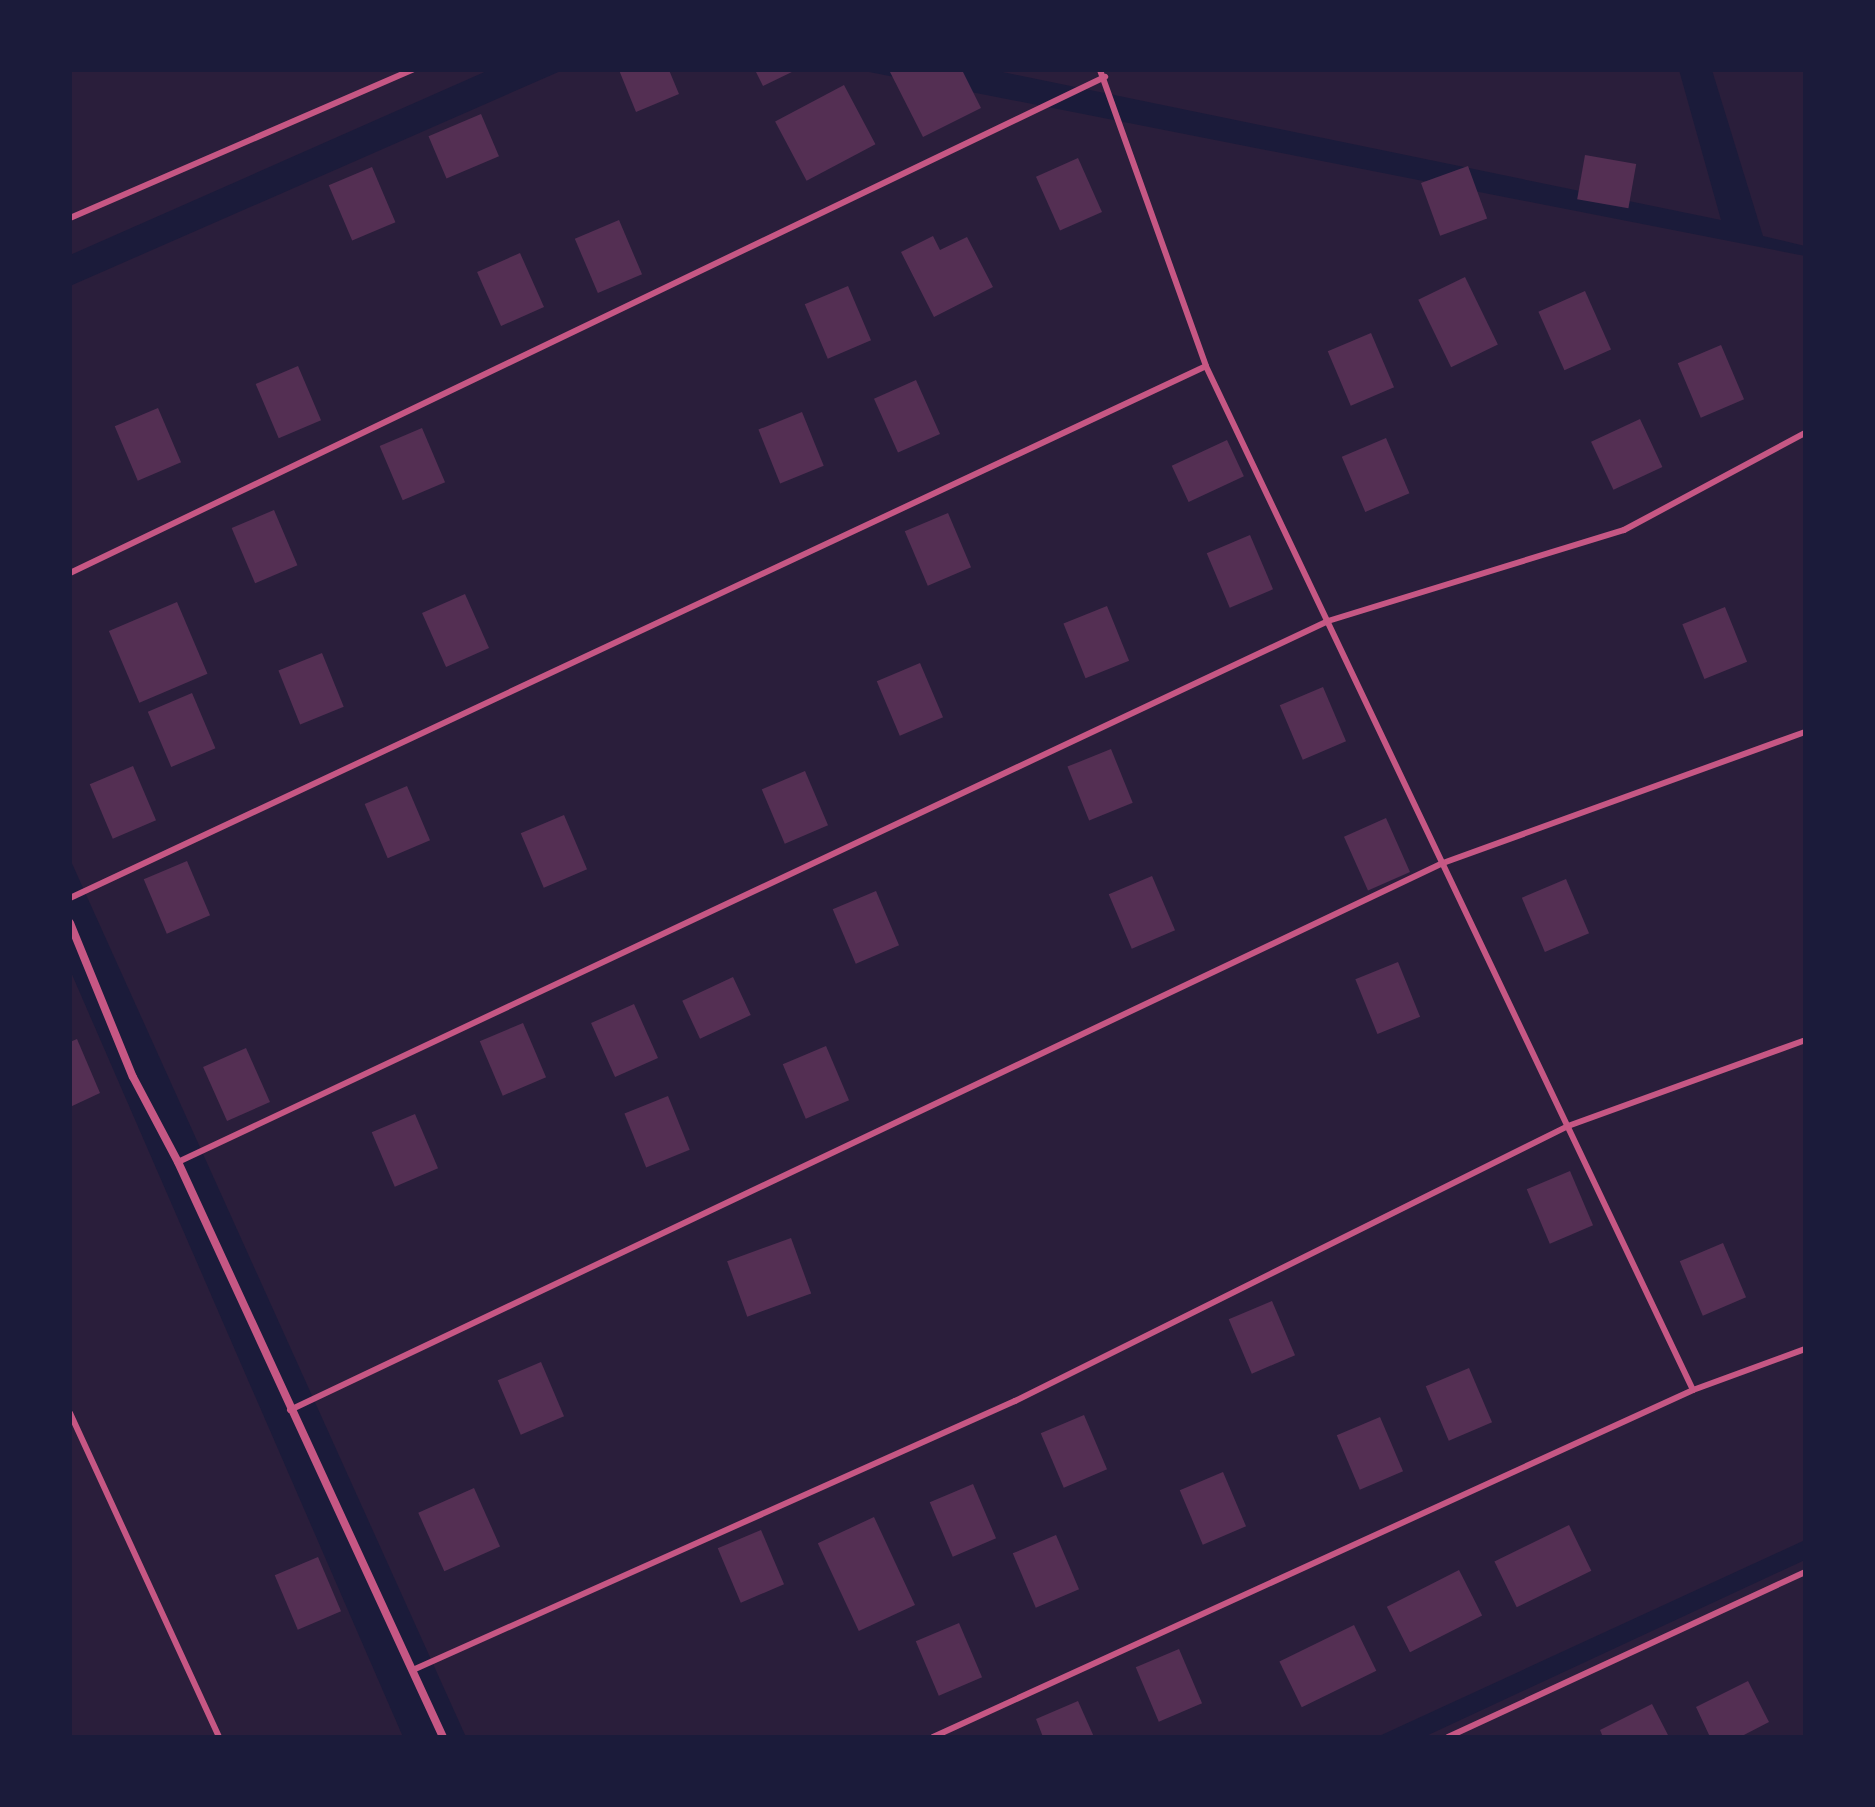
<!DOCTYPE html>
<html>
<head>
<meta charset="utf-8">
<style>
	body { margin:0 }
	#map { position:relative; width:1875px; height:1807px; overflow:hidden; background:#1b1b3a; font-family:Ubuntu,sans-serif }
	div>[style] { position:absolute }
	.green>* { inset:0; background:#2a1e3b }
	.building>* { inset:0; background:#542f53; transform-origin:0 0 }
	.service>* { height:6px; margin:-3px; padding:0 3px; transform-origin:3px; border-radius:3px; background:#c65784 }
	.minor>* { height:8px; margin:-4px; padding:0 4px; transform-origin:4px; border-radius:4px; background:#c65784 }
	span { translate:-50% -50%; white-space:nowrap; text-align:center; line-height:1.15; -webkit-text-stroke:8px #1b1b3a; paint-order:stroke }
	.frame { position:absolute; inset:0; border:72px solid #1b1b3a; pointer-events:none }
</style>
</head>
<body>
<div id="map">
	<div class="green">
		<i style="clip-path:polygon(70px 70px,489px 70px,70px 255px)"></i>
		<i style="clip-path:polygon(563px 70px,859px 70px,1805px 256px,1805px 1540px,1377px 1737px,466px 1737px,70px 859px,70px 286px)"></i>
		<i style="clip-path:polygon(993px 70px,1679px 70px,1721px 220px)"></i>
		<i style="clip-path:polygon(1712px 70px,1805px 70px,1805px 246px,1763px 236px)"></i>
		<i style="clip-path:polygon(70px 970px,403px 1737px,70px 1737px)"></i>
		<i style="clip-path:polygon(1805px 1560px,1805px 1737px,1424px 1737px)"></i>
	</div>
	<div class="building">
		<i style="clip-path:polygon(619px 70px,669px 70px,679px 94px,636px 112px)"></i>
		<i style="clip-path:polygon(755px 70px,796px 70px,763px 86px)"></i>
		<i style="clip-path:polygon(889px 70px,962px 70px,981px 108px,923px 137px)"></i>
		<i style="left:844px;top:85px;width:67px;height:78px;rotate:62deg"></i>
		<i style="left:481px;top:114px;width:46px;height:57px;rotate:67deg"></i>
		<i style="left:1585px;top:155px;width:52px;height:45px;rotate:10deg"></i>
		<i style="left:1078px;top:158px;width:59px;height:46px;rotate:66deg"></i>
		<i style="left:1468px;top:166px;width:56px;height:50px;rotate:70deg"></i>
		<i style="left:372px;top:167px;width:60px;height:47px;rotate:67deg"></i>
		<i style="left:619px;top:220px;width:59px;height:48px;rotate:67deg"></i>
		<i style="clip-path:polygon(933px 236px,940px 250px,967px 237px,993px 287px,934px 317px,901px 252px)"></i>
		<i style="left:520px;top:253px;width:59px;height:47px;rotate:66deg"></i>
		<i style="left:1465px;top:277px;width:75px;height:52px;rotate:64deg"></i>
		<i style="left:848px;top:286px;width:59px;height:47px;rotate:67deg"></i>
		<i style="left:1585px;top:291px;width:64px;height:51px;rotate:66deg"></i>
		<i style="left:1371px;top:333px;width:59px;height:47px;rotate:67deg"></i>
		<i style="left:1721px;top:345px;width:59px;height:47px;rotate:67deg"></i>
		<i style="left:298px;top:366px;width:59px;height:46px;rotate:67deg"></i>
		<i style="left:916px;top:380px;width:59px;height:46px;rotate:66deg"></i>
		<i style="left:158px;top:408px;width:59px;height:47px;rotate:67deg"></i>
		<i style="left:802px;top:412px;width:58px;height:47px;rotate:68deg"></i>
		<i style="left:1640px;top:419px;width:53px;height:54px;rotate:65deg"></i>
		<i style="left:422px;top:428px;width:59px;height:46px;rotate:67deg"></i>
		<i style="left:1386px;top:438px;width:60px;height:48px;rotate:67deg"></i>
		<i style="left:1227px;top:440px;width:40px;height:61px;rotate:65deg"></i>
		<i style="left:274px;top:510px;width:60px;height:46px;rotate:67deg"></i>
		<i style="left:948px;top:513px;width:59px;height:47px;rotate:67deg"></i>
		<i style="left:1250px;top:535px;width:59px;height:47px;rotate:67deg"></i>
		<i style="left:465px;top:594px;width:59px;height:47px;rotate:66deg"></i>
		<i style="left:177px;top:602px;width:78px;height:74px;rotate:67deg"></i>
		<i style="left:1107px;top:606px;width:59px;height:47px;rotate:68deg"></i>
		<i style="left:1725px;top:607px;width:59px;height:46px;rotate:68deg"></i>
		<i style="left:322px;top:653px;width:58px;height:47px;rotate:68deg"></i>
		<i style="left:920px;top:663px;width:59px;height:47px;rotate:67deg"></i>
		<i style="left:1323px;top:687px;width:59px;height:47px;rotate:67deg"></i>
		<i style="left:192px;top:693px;width:60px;height:48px;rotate:67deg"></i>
		<i style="left:1111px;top:749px;width:58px;height:47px;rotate:68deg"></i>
		<i style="left:133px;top:766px;width:59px;height:47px;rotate:67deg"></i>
		<i style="left:805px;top:771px;width:59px;height:47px;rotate:67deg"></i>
		<i style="left:407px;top:786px;width:59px;height:46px;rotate:67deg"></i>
		<i style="left:564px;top:815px;width:59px;height:47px;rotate:67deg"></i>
		<i style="left:1386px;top:818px;width:59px;height:46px;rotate:66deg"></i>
		<i style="left:187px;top:861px;width:59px;height:47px;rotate:67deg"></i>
		<i style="left:1152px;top:876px;width:59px;height:47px;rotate:67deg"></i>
		<i style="left:1566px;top:879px;width:59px;height:48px;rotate:67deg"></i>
		<i style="left:876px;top:891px;width:59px;height:47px;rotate:67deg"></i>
		<i style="left:1398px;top:962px;width:59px;height:46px;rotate:68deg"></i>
		<i style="left:733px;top:977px;width:42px;height:56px;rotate:65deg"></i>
		<i style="left:634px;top:1004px;width:59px;height:47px;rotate:66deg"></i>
		<i style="left:523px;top:1023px;width:59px;height:47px;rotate:67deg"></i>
		<i style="clip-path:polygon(77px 1039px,100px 1093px,70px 1107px,70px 1042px)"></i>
		<i style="left:826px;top:1046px;width:59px;height:47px;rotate:67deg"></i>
		<i style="left:246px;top:1048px;width:59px;height:47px;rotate:66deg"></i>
		<i style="left:668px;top:1096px;width:58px;height:47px;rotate:68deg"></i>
		<i style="left:415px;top:1114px;width:59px;height:47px;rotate:67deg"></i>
		<i style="left:1570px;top:1171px;width:59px;height:47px;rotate:67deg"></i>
		<i style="left:791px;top:1238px;width:59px;height:68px;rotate:70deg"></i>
		<i style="left:1723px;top:1243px;width:59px;height:47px;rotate:67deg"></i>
		<i style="left:1272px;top:1301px;width:59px;height:47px;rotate:67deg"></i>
		<i style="left:541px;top:1362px;width:59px;height:47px;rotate:67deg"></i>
		<i style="left:1469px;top:1368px;width:59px;height:47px;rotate:67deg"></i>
		<i style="left:1084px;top:1415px;width:59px;height:47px;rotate:67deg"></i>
		<i style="left:1380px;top:1417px;width:59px;height:47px;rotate:67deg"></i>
		<i style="left:1223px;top:1472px;width:59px;height:47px;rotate:67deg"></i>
		<i style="left:973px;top:1484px;width:59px;height:47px;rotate:67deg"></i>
		<i style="left:474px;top:1488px;width:64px;height:61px;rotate:66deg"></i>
		<i style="left:874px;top:1517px;width:97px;height:62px;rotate:65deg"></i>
		<i style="left:1569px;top:1525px;width:51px;height:83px;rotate:64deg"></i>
		<i style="left:761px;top:1530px;width:59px;height:47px;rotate:67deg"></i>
		<i style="left:1056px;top:1535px;width:59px;height:47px;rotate:67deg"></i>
		<i style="left:318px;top:1557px;width:59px;height:47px;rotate:67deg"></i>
		<i style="left:1459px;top:1570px;width:51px;height:81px;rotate:63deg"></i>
		<i style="left:959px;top:1623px;width:59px;height:47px;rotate:67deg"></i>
		<i style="left:1354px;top:1625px;width:51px;height:83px;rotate:64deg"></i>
		<i style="left:1179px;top:1649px;width:59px;height:47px;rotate:67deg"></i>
		<i style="clip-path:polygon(1748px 1681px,1769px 1722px,1740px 1737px,1710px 1737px,1696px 1707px)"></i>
		<i style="clip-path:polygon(1078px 1701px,1094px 1737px,1043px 1737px,1036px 1719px)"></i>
		<i style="clip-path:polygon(1652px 1704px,1669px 1737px,1603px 1737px,1600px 1730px)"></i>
	</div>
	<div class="service">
		<i style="left:70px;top:218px;width:373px;rotate:-23.4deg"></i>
		<i style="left:70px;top:573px;width:1148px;rotate:-25.61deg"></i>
		<i style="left:70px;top:898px;width:1254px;rotate:-25.09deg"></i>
		<i style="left:178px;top:1162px;width:1271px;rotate:-25.19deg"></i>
		<i style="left:1328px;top:621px;width:310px;rotate:-17.1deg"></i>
		<i style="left:1624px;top:530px;width:205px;rotate:-28.2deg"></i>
		<i style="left:1693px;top:1390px;width:119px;rotate:-20.1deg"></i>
		<i style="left:290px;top:1410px;width:1276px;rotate:-25.38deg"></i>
		<i style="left:1443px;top:863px;width:385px;rotate:-19.9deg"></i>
		<i style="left:70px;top:1413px;width:357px;rotate:65.3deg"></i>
		<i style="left:415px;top:1669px;width:657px;rotate:-24.07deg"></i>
		<i style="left:1015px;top:1401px;width:618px;rotate:-26.44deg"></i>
		<i style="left:1568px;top:1126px;width:252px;rotate:-19.9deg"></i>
		<i style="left:933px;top:1737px;width:835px;rotate:-24.54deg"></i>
		<i style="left:1693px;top:1390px;width:1134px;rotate:-115.44deg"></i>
		<i style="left:1206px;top:366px;width:314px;rotate:-109.7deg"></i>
		<i style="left:1448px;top:1737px;width:393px;rotate:-24.8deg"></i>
	</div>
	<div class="minor">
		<i style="left:70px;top:923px;width:166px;rotate:67.8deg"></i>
		<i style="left:133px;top:1077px;width:96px;rotate:62.1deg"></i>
		<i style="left:178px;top:1162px;width:633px;rotate:65.26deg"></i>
	</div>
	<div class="frame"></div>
</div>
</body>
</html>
